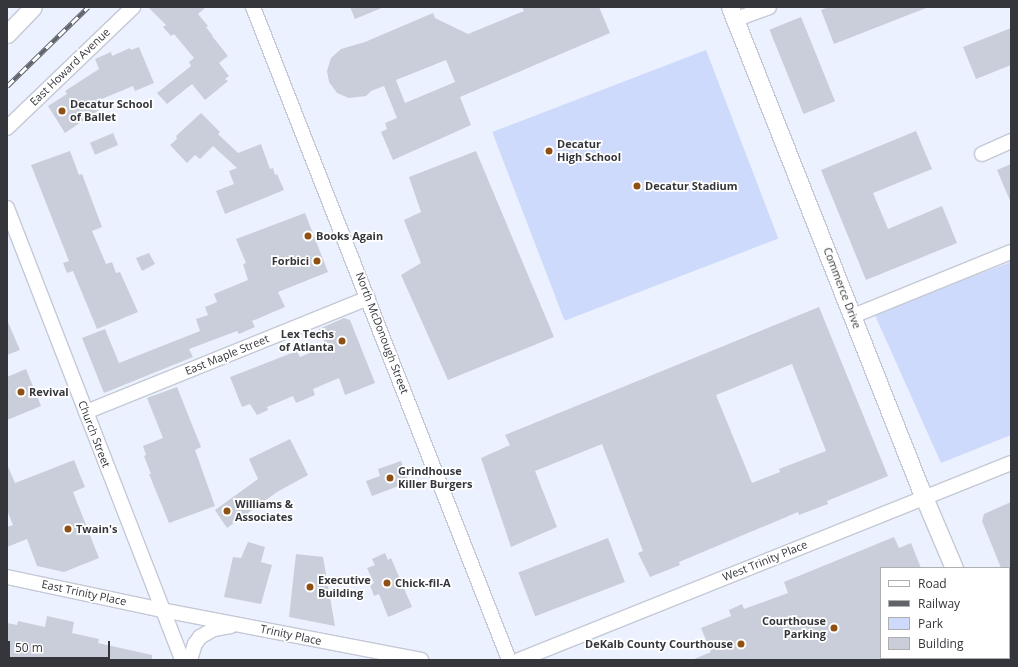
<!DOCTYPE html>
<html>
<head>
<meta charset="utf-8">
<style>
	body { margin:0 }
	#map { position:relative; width:1018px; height:667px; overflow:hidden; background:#ecf1ff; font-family:"Open Sans",sans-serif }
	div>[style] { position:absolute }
	.green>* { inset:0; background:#cedafb; transform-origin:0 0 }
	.building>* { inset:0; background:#c9ceda; transform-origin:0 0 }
	.roads { filter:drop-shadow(1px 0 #c4c9d5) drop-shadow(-1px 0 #c4c9d5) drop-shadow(0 1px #c4c9d5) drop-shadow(0 -1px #c4c9d5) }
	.minor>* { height:14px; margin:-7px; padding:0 7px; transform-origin:7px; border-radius:7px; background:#fff }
	.major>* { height:17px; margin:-8.5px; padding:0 8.5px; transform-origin:8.5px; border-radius:8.5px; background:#fff }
	.rail>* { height:4.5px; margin-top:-2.25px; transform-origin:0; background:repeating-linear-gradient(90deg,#fff 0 9px,#61636b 0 18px); box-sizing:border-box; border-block:1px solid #61636b }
	.dots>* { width:11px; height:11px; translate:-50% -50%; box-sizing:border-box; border:2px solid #fff; border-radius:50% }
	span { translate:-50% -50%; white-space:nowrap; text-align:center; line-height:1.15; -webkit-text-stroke:3.5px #fff; paint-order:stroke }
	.street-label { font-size:11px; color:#35363c }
	.poi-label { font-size:11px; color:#35363c; font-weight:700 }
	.left { translate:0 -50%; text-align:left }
	.right { translate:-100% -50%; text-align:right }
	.frame { position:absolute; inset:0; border:8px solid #35363c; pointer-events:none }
	.legend { position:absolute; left:880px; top:567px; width:130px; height:92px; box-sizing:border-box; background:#fff; border:1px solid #aeafb1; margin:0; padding:5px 7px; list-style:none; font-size:12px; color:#35363c }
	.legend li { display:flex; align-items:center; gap:8px; height:20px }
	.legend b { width:20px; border:1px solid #aeafb1 }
	.scale { position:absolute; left:8px; top:641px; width:102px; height:18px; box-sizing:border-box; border:2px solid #35363c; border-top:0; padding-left:5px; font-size:12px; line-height:14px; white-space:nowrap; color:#35363c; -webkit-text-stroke:3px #fff; paint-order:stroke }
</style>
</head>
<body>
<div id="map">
	<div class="green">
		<i style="left:706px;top:50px;width:202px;height:229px;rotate:69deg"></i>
		<i style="clip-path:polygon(1011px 262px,1011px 435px,941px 463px,874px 313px)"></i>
	</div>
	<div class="building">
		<i style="clip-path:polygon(148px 7px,206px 7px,198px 14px,208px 26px,206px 27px,213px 36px,212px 36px,228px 56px,219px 63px,229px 76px,225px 79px,228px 81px,205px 100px,192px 84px,167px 104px,157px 93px,191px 66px,189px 62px,194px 58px,174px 34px,171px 36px,163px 27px,166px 25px)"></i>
		<i style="clip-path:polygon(350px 7px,384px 7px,355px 19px)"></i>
		<i style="clip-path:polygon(evenodd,522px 7px,599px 7px,610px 33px,460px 97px,471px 125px,393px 160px,381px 132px,387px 129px,385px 123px,397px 118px,384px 86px,371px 91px,366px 96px,349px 98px,337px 93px,329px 82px,327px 71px,331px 58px,341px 49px,365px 42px,433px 13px,435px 18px,468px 34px,524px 11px,522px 7px,446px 60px,455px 82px,405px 103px,396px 80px,446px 60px)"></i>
		<i style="clip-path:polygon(829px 7px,926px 7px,926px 8px,834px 44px,821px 10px)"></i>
		<i style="left:801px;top:17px;width:91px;height:34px;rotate:68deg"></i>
		<i style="clip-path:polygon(1011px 28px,1011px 65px,976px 79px,963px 47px)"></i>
		<i style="clip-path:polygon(139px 47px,154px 83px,135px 91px,133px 86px,97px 101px,102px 108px,65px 133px,48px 106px,67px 94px,65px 91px,99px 69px,95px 59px,111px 52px,112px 56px,130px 48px,131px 50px)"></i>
		<i style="clip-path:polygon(201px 113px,220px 132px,218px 134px,238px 153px,261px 144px,270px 169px,273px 168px,275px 175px,277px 174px,284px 190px,225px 214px,216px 191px,234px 184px,229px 171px,237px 168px,213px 146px,200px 159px,195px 155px,187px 163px,170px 145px,177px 139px,176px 136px)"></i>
		<i style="clip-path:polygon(916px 131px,932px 169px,873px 193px,888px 229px,942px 206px,957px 243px,866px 280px,821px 170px)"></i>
		<i style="left:113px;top:133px;width:13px;height:25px;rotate:67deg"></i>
		<i style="clip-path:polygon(70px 151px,79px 175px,82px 174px,102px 227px,92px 231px,106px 264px,112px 262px,116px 273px,120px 272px,138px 312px,97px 329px,73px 271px,67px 273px,63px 263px,69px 261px,31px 165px)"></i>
		<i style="clip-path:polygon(476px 151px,554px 337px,448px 380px,401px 275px,421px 263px,404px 220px,421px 212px,409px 177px)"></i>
		<i style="clip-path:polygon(1011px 164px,1011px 203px,997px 170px)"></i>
		<i style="clip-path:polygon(305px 213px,328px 272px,278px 292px,285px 307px,252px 321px,255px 327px,239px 334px,237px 331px,189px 349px,193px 357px,104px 393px,82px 338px,105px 329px,119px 363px,200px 331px,196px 319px,208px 315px,205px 307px,217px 302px,214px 294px,248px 280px,243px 264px,246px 263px,236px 239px)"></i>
		<i style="clip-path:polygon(149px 253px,155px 264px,142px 271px,136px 258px)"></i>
		<i style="clip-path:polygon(evenodd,819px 307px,888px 476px,827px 501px,828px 504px,799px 515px,798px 512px,679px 562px,680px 565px,650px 577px,638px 553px,643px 551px,602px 444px,535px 471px,557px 527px,511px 547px,481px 458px,510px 445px,505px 435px,819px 307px,792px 364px,826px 451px,779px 469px,780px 472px,752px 483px,716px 395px,792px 364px)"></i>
		<i style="clip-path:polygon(344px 318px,350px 320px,375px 383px,345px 395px,339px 378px,313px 389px,315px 395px,296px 403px,293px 396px,267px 407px,268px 410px,257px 415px,250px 404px,242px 407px,230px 377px,297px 351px,300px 357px,326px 346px,319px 329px)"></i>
		<i style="clip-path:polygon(7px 320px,20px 350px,7px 355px)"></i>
		<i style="clip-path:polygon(26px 369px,41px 406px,7px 420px,7px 377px)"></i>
		<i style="clip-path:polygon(177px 387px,201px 447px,195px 450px,215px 506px,169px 523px,149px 474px,151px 474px,144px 456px,146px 455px,143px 446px,163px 438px,147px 398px)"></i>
		<i style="clip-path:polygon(290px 439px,308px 475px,277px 492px,227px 528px,215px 510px,258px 479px,249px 459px)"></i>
		<i style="clip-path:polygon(74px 460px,85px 487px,73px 492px,99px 558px,64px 572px,37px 566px,27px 539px,7px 547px,7px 527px,13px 525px,7px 510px,7px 464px,15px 483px)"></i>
		<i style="clip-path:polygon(401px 461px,409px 482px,372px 496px,366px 481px,380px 476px,378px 469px)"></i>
		<i style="clip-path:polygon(1011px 502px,1011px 568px,1001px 568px,982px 521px,984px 514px)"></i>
		<i style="clip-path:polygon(894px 537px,899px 548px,911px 543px,921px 568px,881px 568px,881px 660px,692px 660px,711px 652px,701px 628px,731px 616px,729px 610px,742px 604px,744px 609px,788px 593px,784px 582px)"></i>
		<i style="left:608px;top:538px;width:47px;height:96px;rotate:69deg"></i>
		<i style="clip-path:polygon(248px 542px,265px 547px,261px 562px,272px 565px,261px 604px,224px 597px,233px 557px,241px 558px)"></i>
		<i style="clip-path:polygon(385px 553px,388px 560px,391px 558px,412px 607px,388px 617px,379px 594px,374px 596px,370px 585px,374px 583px,367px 568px,375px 565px,372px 559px)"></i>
		<i style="clip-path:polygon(296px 554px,323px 557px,335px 626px,289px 617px)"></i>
		<i style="clip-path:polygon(47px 616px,74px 622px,72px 633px,99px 639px,98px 643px,152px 655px,152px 660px,24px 660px,9px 657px,10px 653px,7px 652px,7px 623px,17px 625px,18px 621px,45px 627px)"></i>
	</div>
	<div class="roads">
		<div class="minor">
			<i style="left:253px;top:7px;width:701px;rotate:68.59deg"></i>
			<i style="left:734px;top:20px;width:37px;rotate:-20deg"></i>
			<i style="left:7px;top:128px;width:175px;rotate:-43.8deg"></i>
			<i style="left:982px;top:154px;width:32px;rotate:-24deg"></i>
			<i style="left:7px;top:208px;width:485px;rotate:68.8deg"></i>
			<i style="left:853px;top:316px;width:170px;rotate:-22.1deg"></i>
			<i style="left:86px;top:412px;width:304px;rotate:-22deg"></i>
			<i style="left:7px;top:577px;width:158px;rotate:12deg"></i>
			<i style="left:162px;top:610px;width:264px;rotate:10.9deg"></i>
			<i style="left:190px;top:660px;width:17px;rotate:-73deg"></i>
			<i style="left:195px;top:644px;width:9px;rotate:-54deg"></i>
			<i style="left:200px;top:637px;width:16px;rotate:-30deg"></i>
			<i style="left:214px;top:629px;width:17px;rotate:-10deg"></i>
			<i style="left:519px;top:660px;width:530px;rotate:-21.82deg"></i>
		</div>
		<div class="major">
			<i style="left:730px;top:7px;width:517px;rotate:68.45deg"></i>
			<i style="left:920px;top:488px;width:87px;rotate:67deg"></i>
			<i style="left:7px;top:34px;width:37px;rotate:-46deg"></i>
			<i style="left:992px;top:658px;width:2px;rotate:63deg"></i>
		</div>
	</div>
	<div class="rail">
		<i style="left:7px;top:86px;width:113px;rotate:-44.3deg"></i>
	</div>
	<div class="dots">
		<i style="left:62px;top:111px;background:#8e5013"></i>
		<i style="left:549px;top:151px;background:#8e5013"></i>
		<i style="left:637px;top:186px;background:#8e5013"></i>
		<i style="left:308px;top:236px;background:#8e5013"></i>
		<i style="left:317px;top:261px;background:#8e5013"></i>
		<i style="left:342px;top:341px;background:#8e5013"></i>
		<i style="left:21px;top:392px;background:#8e5013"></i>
		<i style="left:390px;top:478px;background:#8e5013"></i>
		<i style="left:227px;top:511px;background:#8e5013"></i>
		<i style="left:68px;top:529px;background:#8e5013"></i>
		<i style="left:387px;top:583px;background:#8e5013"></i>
		<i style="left:310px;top:587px;background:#8e5013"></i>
		<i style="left:834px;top:628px;background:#8e5013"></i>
		<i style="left:741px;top:644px;background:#8e5013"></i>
	</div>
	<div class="street-label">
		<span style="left:70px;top:67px;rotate:-44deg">East Howard Avenue</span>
		<span style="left:842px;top:288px;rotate:69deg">Commerce Drive</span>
		<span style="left:382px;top:333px;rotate:69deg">North McDonough Street</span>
		<span style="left:227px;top:355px;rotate:-22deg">East Maple Street</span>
		<span style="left:94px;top:434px;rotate:69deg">Church Street</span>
		<span style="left:765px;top:561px;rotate:-22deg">West Trinity Place</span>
		<span style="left:84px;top:593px;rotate:12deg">East Trinity Place</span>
		<span style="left:291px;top:635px;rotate:12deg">Trinity Place</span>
	</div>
	<div class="poi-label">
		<span class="left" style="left:70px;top:111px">Decatur School<br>of Ballet</span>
		<span class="left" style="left:557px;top:151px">Decatur<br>High School</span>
		<span class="left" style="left:645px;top:186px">Decatur Stadium</span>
		<span class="left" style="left:316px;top:236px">Books Again</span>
		<span class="right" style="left:309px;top:261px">Forbici</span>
		<span class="right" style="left:334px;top:341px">Lex Techs<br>of Atlanta</span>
		<span class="left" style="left:29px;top:392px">Revival</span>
		<span class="left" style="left:398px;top:478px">Grindhouse<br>Killer Burgers</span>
		<span class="left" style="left:235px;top:511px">Williams &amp;<br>Associates</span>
		<span class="left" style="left:76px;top:529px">Twain's</span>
		<span class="left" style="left:318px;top:587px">Executive<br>Building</span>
		<span class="left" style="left:395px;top:583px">Chick-fil-A</span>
		<span class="right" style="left:826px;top:628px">Courthouse<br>Parking</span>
		<span class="right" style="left:733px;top:644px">DeKalb County Courthouse</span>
	</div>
	<div class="frame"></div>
	<ul class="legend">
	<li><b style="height:5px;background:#fff"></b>Road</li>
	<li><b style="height:5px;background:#61636b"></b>Railway</li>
	<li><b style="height:11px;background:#cedafb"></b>Park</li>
	<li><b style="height:11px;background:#c9ceda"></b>Building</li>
	</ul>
	<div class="scale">50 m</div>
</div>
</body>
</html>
